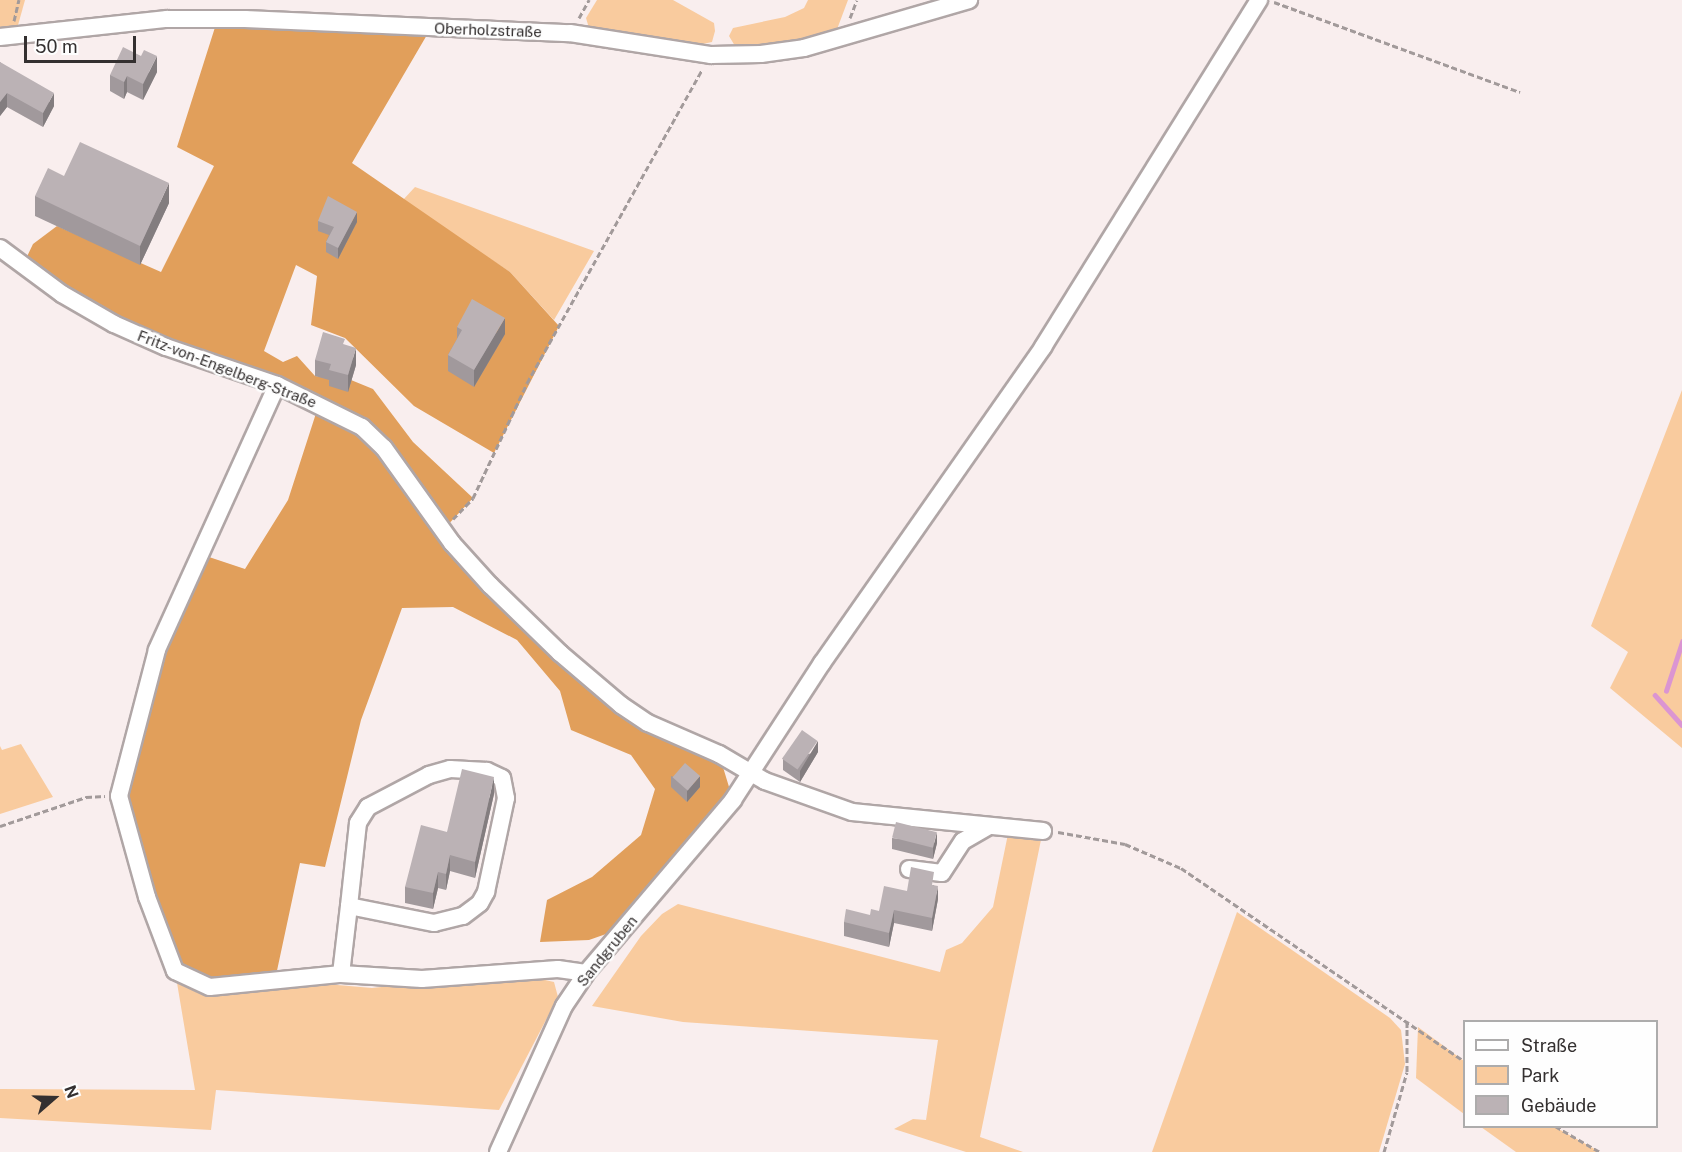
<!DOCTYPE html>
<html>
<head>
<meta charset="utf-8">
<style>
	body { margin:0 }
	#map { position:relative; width:1682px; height:1152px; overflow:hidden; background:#f9eeee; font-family:"Public Sans",sans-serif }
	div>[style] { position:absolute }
	.green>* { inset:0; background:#f9cb9e }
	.forest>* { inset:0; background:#e19f5b }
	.stream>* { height:4.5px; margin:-2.25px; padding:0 2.25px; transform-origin:2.25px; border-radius:2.25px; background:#db95d2 }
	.path>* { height:3px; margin-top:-1.5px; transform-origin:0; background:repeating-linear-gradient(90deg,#a29a9a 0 6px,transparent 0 9px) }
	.roads { filter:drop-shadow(2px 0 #b0a6a6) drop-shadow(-2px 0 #b0a6a6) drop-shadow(0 2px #b0a6a6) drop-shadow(0 -2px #b0a6a6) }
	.minor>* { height:16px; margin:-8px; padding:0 8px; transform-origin:8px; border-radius:8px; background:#fff }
	.wall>* { inset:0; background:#a1999c }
	.shaded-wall>* { inset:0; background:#837d7f }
	.building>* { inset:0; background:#bbb2b5; transform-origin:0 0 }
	span { translate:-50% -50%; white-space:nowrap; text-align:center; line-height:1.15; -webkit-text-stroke:5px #fefefe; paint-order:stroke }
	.street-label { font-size:15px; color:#343030 }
	.legend { position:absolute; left:1463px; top:1020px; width:195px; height:108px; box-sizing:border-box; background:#fefefe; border:2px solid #adacac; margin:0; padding:8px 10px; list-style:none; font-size:18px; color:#343030 }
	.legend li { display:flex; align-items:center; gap:12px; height:30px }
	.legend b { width:30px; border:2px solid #adacac }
	.north { position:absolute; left:24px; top:1068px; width:60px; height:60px; -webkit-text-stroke:4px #fefefe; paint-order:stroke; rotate:70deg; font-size:16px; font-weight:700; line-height:24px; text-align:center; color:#343030 }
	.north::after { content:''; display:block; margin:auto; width:21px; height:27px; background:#343030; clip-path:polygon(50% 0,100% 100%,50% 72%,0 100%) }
	.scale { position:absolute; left:24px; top:36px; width:112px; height:27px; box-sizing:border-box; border:3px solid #343030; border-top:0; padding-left:8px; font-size:18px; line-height:21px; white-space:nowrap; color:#343030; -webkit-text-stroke:4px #fefefe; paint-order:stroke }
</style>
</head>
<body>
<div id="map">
	<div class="green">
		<i style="clip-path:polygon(0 0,25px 0,15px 36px,0 37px)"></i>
		<i style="clip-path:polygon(597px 0,673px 0,714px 23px,715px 31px,712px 42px,698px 45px,589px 28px,586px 18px)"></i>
		<i style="clip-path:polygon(808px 0,848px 0,836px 32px,756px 49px,735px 46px,729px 36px,733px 28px,785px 17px,804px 8px)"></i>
		<i style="clip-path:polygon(415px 187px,594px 251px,554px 320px,510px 272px,402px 201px)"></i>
		<i style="clip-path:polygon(1682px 390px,1682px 748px,1610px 688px,1628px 652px,1591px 626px)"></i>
		<i style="clip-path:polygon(21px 744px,53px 797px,0 814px,0 746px,2px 750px)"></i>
		<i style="clip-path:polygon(1008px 834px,1042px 835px,980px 1137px,1023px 1152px,966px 1152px,894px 1129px,913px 1119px,926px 1120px,938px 1040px,683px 1022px,592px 1006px,641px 936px,662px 914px,678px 904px,940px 972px,946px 950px,962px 943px,993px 907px)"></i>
		<i style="clip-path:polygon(1237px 912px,1390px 1018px,1401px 1030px,1405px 1064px,1379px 1152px,1152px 1152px)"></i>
		<i style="clip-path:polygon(175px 971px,372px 988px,514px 973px,554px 982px,558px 997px,499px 1110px,216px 1090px,211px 1130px,0 1118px,0 1089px,195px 1090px)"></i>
		<i style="clip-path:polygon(1418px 1027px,1464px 1061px,1464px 1114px,1416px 1078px)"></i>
		<i style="clip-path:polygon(1481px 1127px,1555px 1127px,1600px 1152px,1516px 1152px)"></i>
	</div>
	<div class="forest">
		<i style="clip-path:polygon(217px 21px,431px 28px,352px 163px,510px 272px,559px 326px,494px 453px,414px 406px,345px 338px,311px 325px,317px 276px,296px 265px,264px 351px,283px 362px,297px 356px,315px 376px,351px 380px,373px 389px,413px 442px,473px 498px,443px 530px,621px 705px,719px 754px,733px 800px,623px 928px,589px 940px,540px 942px,547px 900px,592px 877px,641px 835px,655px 789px,631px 755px,571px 730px,560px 691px,517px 640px,453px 607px,402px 608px,361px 720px,325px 867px,300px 863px,275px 980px,210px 987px,175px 971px,119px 796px,157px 650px,200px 554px,245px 569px,288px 500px,319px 404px,114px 324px,22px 267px,33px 244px,57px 226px,161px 272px,214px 166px,177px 147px)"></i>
	</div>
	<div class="stream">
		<i style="left:1666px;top:691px;width:52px;rotate:-71.9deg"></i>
		<i style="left:1655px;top:695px;width:40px;rotate:48deg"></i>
	</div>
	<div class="path">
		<i style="left:1274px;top:2px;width:262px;rotate:20.1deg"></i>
		<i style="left:579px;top:18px;width:21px;rotate:-61deg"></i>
		<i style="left:850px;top:18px;width:19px;rotate:-69deg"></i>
		<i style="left:14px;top:21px;width:22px;rotate:-77deg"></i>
		<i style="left:453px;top:519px;width:29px;rotate:-46deg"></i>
		<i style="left:473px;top:498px;width:127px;rotate:-64.8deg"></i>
		<i style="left:527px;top:383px;width:359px;rotate:-60.8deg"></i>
		<i style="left:0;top:826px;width:91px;rotate:-18.6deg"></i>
		<i style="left:86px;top:797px;width:19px;rotate:-3deg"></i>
		<i style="left:1058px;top:832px;width:68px;rotate:10.2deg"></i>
		<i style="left:1125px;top:844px;width:61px;rotate:23.2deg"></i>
		<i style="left:1181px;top:868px;width:343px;rotate:34.3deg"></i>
		<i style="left:1555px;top:1126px;width:52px;rotate:30deg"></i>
		<i style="left:1384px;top:1152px;width:83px;rotate:-74deg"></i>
		<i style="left:1407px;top:1072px;width:51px;rotate:-90deg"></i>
	</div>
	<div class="roads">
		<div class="minor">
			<i style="left:0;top:37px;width:168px;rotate:-6.2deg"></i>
			<i style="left:167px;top:19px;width:78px"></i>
			<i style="left:245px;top:19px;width:325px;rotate:2.5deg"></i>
			<i style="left:570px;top:33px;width:143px;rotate:8.9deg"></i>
			<i style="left:711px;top:55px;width:50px;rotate:-1.1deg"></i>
			<i style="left:761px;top:54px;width:43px;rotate:-7.9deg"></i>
			<i style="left:804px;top:48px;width:172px;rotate:-16.2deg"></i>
			<i style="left:0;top:248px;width:77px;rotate:36.6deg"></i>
			<i style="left:62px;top:294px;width:60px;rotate:30deg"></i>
			<i style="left:114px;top:324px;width:57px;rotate:23.9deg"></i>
			<i style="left:166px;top:347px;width:117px;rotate:18.9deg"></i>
			<i style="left:277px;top:385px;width:95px;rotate:26.3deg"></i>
			<i style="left:362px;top:427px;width:30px;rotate:44deg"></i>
			<i style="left:384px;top:448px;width:117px;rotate:54.4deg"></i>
			<i style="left:452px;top:543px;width:57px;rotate:47.9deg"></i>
			<i style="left:490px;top:585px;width:98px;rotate:44.2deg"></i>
			<i style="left:560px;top:653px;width:80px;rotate:40.4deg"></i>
			<i style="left:621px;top:705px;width:32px;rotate:34deg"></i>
			<i style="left:648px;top:723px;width:77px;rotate:23.6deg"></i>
			<i style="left:719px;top:754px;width:53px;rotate:30.4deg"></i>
			<i style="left:765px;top:781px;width:92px;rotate:19.6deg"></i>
			<i style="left:852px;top:812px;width:192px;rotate:5.7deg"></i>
			<i style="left:277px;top:385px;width:291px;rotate:114.4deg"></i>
			<i style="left:157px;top:650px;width:151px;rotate:104.6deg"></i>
			<i style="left:119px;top:796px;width:105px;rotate:74.5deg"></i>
			<i style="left:147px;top:897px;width:79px;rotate:69.3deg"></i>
			<i style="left:175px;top:971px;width:38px;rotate:25deg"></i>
			<i style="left:210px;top:987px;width:132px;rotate:-5.7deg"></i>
			<i style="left:341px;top:974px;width:81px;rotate:3.5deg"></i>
			<i style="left:422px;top:979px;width:136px;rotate:-4.2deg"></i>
			<i style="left:558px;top:969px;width:28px;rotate:8deg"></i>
			<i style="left:909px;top:869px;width:33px;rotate:7deg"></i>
			<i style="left:942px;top:873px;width:38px;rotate:-57deg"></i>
			<i style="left:963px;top:841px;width:30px;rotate:-30deg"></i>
			<i style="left:341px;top:974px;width:68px;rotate:-83.3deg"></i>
			<i style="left:349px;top:906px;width:87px;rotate:11.3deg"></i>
			<i style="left:434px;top:923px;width:30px;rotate:-14deg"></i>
			<i style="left:463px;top:916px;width:21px;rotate:-37deg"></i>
			<i style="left:480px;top:903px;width:13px;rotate:-61deg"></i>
			<i style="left:486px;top:892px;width:96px;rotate:-78deg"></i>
			<i style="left:506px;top:798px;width:20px;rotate:-101deg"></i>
			<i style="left:502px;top:778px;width:17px;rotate:-155deg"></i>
			<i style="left:487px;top:771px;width:37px;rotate:-177deg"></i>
			<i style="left:450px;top:769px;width:22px;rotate:164deg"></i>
			<i style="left:429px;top:775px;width:69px;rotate:152.3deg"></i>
			<i style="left:368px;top:807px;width:19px;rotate:122deg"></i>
			<i style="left:358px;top:823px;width:83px;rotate:96.2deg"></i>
			<i style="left:498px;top:1152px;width:160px;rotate:-65.7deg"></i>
			<i style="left:564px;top:1006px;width:40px;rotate:-56deg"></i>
			<i style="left:586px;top:973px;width:227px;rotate:-49.6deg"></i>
			<i style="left:733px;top:800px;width:163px;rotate:-57deg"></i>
			<i style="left:822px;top:663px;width:386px;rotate:-55deg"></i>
			<i style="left:1043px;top:347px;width:409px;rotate:-58.1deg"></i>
		</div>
	</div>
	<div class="wall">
		<i style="clip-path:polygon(0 62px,54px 106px,43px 127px,7px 107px,0 116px)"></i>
		<i style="clip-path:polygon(157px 72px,143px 100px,127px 92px,124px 99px,110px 91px,110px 75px)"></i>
		<i style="clip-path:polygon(35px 196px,169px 203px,140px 265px,35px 216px)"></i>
		<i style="clip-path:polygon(318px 221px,357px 222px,338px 259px,326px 252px,326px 242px,329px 235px,318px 231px)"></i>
		<i style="clip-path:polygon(457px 327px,505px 334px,474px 387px,448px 371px,448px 355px,457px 339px)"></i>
		<i style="clip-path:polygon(345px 345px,356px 365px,348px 392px,329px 386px,329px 380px,315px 376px,315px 360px)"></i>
		<i style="clip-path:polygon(818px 752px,800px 782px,783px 770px,783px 759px)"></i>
		<i style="clip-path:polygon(671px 776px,700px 787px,687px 802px,671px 787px)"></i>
		<i style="clip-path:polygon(494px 794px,475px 878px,450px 871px,446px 890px,438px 888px,433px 909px,405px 903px,405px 887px,447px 832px)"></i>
		<i style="clip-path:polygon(892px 838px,937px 843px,933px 859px,892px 849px)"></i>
		<i style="clip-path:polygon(934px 885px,938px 899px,932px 931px,894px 923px,889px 947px,844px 936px,844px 922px,870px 915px,879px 911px,907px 891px)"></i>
	</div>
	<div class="shaded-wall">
		<i style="clip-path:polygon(157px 56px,157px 72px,143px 100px,143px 84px)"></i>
		<i style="clip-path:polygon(127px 76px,127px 92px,124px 99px,124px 82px)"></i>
		<i style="clip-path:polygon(7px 93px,7px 107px,0 116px,0 102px)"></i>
		<i style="clip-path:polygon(54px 93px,54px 106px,43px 127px,43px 113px)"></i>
		<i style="clip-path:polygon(169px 183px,169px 203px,140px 265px,140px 246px)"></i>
		<i style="clip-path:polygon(357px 212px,357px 222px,338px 259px,338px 248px)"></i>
		<i style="clip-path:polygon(505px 318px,505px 334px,474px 387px,474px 370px)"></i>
		<i style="clip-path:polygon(356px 348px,356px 365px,348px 392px,348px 375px)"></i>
		<i style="clip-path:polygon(818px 741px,818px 752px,800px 782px,800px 771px)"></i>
		<i style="clip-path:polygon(700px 776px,700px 787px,687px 802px,687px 791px)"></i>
		<i style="clip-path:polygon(494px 777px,494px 794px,475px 878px,475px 862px)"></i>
		<i style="clip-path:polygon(937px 832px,937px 843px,933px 859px,933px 848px)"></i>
		<i style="clip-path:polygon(450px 855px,450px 871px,446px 890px,446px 874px)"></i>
		<i style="clip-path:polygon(438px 872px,438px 888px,433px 909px,433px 893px)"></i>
		<i style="clip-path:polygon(938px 886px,938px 899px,932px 931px,932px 918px)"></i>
		<i style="clip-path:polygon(894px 910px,894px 923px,889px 947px,889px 933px)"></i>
	</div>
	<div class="building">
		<i style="clip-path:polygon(123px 47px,141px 56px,144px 50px,157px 56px,143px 84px,127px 76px,124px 82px,110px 75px)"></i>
		<i style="clip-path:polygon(0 62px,54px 93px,43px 113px,7px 93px,0 102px)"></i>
		<i style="clip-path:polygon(80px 142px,169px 183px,140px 246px,35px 196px,48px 168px,64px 176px)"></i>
		<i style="clip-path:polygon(328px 196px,357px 212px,338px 248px,326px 242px,334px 227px,318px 221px)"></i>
		<i style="clip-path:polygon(472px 299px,505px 318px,474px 370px,448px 355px,462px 330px,457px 327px)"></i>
		<i style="clip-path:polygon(323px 332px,345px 339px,343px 344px,356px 348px,348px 375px,329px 370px,331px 364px,315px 360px)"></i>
		<i style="left:802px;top:730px;width:19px;height:35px;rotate:35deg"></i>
		<i style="left:685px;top:763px;width:20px;height:19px;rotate:41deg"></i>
		<i style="clip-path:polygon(462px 769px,494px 777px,475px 862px,450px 855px,446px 874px,438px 872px,433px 893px,405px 887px,421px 825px,447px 832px)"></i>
		<i style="left:896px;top:822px;width:42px;height:16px;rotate:14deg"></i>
		<i style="clip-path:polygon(911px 867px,934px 872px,932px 885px,938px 886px,932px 918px,894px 910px,889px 933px,844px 922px,846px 909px,870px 915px,871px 909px,879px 911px,884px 886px,907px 891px)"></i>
	</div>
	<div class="street-label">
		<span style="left:488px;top:30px;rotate:2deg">Oberholzstraße</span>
		<span style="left:227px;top:369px;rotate:21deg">Fritz-von-Engelberg-Straße</span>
		<span style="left:607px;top:951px;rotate:-51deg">Sandgruben</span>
	</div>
	<ul class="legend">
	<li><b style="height:8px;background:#fff"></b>Straße</li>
	<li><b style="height:16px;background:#f9cb9e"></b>Park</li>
	<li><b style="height:16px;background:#bbb2b5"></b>Gebäude</li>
	</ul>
	<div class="north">N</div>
	<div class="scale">50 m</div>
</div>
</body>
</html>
